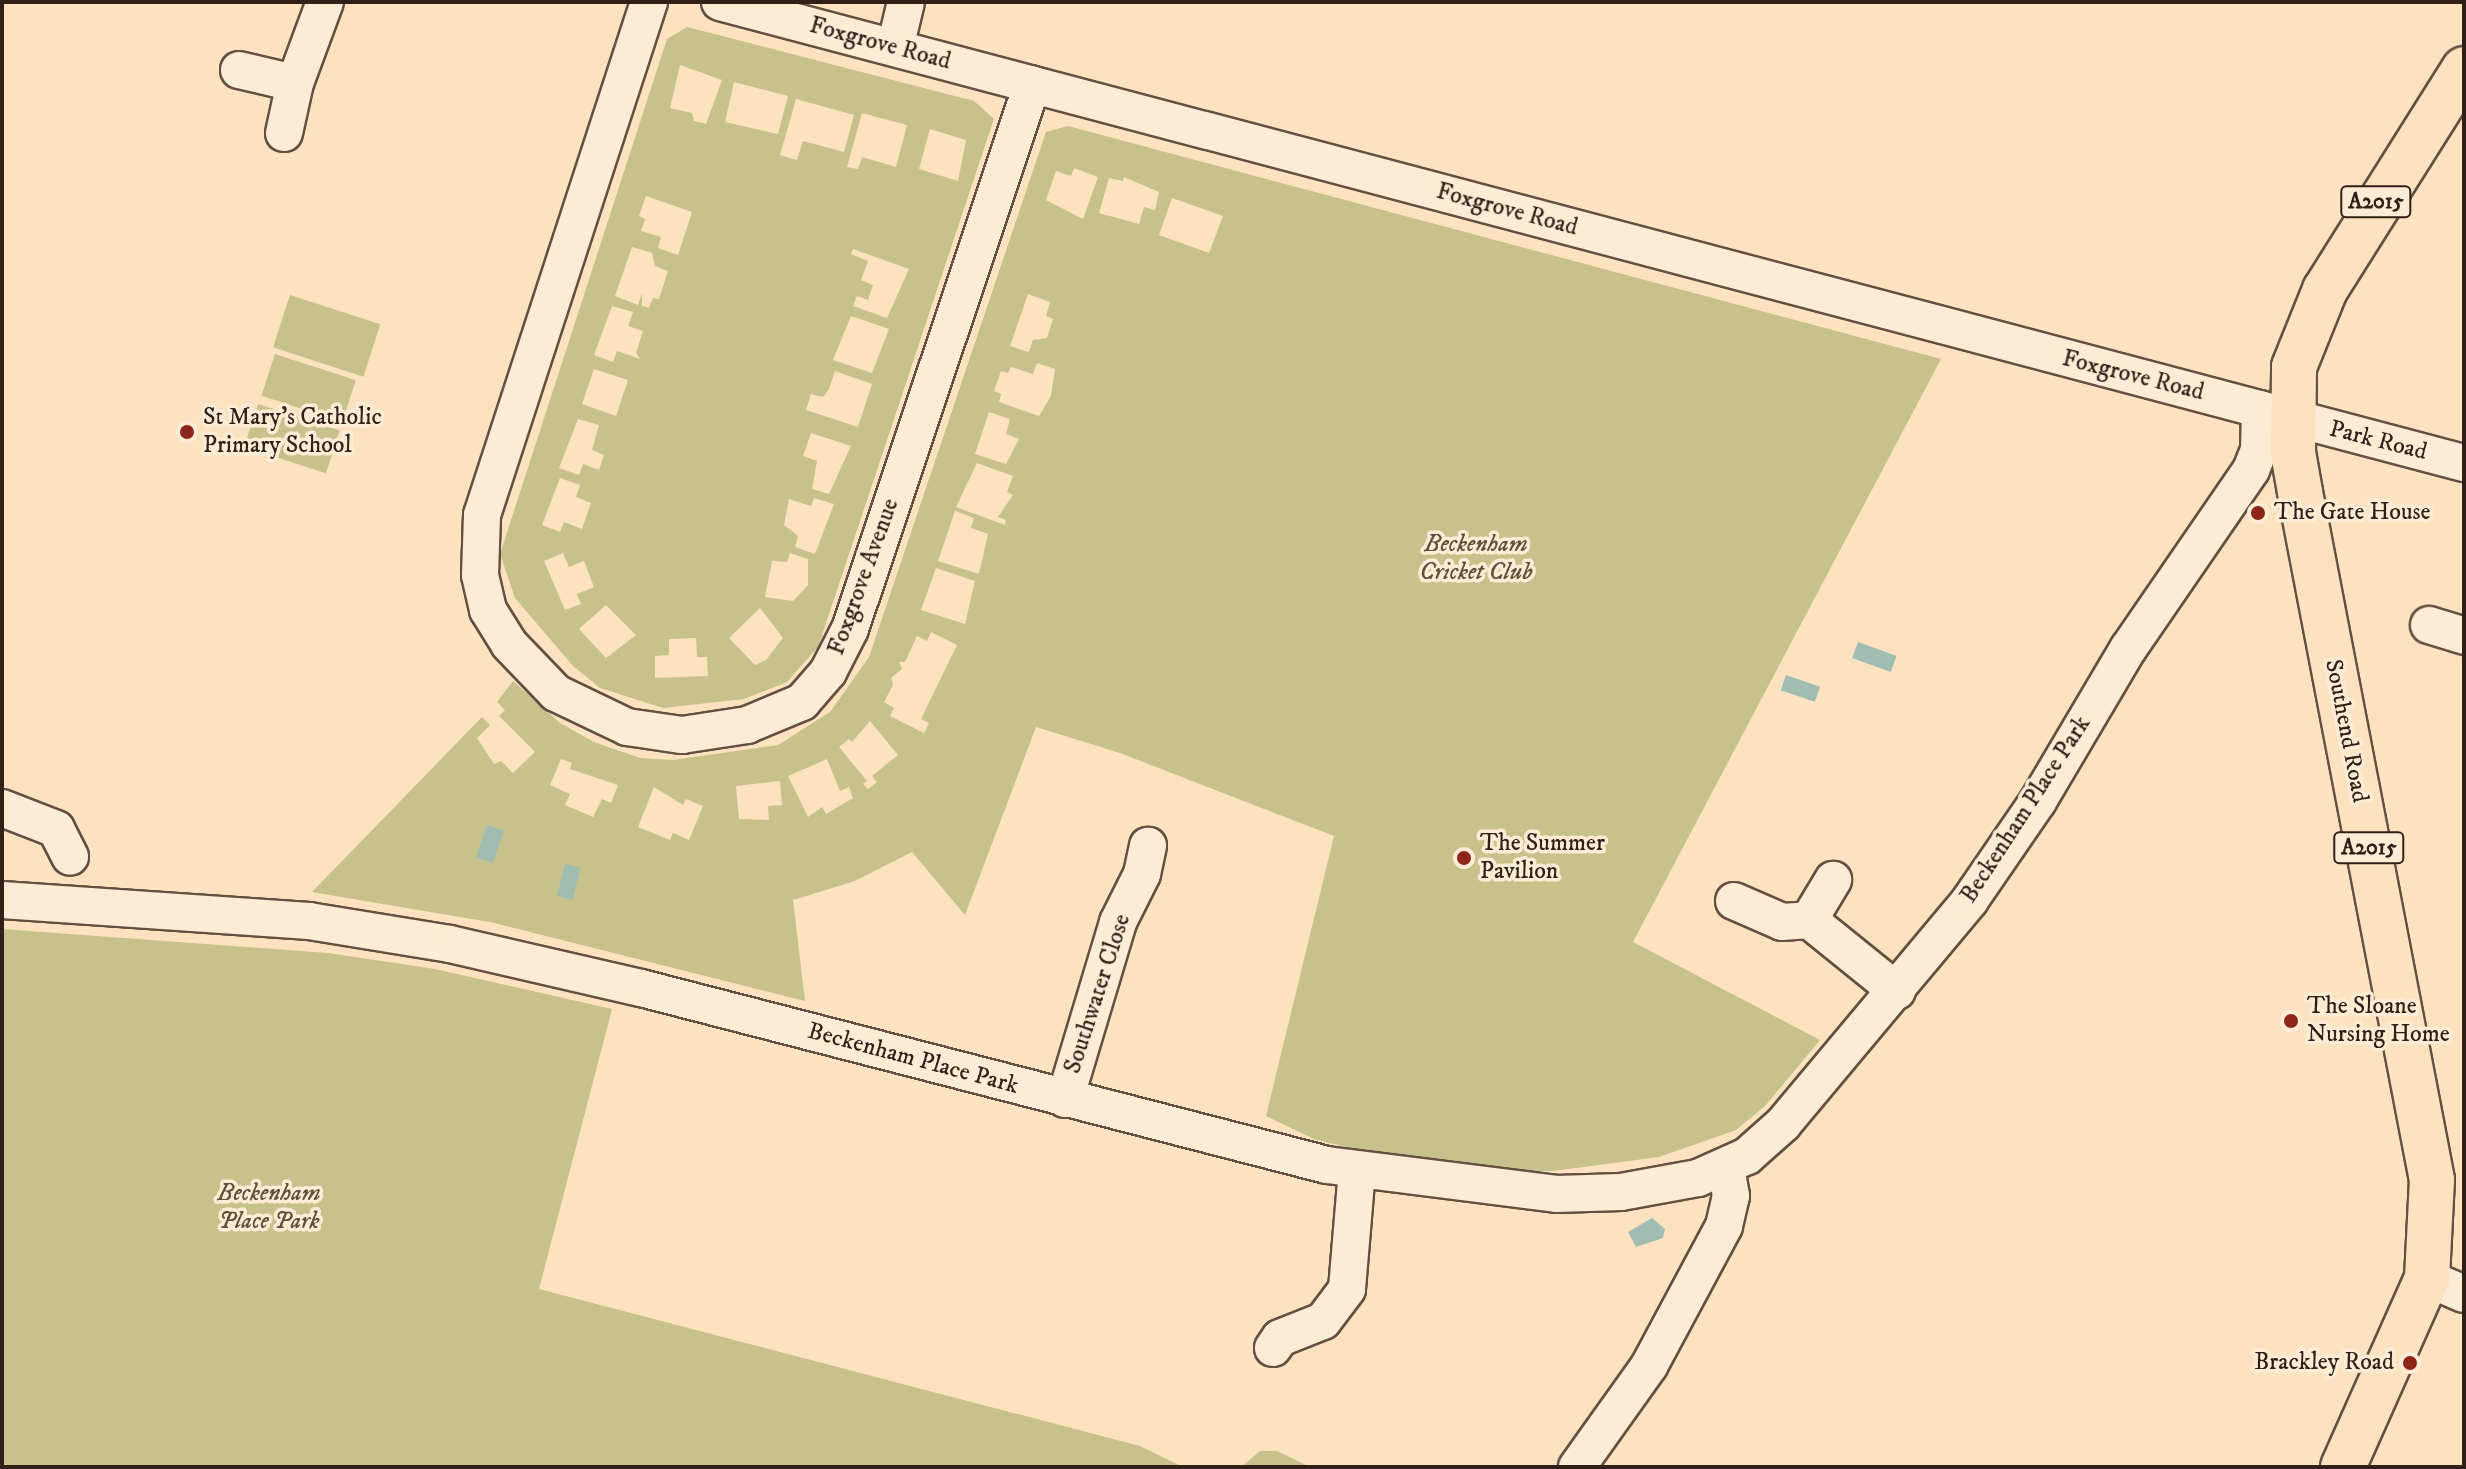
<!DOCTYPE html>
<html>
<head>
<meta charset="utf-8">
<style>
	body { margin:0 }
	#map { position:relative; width:2466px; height:1469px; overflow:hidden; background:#fce2be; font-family:"IM FELL DW Pica",serif }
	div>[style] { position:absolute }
	.green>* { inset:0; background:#c7c18c; transform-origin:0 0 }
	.water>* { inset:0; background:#9fbeb1; transform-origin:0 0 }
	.roads { filter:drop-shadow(2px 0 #645042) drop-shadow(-2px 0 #645042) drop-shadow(0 2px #645042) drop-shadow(0 -2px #645042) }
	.minor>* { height:36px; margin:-18px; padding:0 18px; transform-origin:18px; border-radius:18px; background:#fdecd5 }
	.major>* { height:44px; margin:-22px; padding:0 22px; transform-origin:22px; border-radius:22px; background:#fce2be }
	.dots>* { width:22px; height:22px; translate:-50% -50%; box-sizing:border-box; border:4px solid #fdecd5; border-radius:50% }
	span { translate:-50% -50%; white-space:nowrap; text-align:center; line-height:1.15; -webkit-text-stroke:7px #fdecd5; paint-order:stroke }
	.shield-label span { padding:2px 6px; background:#fdecd5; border:2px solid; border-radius:6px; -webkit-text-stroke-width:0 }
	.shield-label { font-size:22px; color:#312018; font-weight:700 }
	.street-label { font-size:24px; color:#312018 }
	.poi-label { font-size:24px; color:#312018 }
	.left { translate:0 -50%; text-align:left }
	.right { translate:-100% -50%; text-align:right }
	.park-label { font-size:24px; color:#5e503b; font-style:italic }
	.frame { position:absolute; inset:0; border:4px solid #312018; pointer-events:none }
</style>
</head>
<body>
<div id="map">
	<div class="green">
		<i style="clip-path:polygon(evenodd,687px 27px,974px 101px,994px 119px,818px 647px,787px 682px,744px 699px,663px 708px,600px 688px,573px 666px,515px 598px,500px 554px,667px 39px,687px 27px,680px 65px,722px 80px,706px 124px,694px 121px,692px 113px,670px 108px,680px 65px,687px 27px,734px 82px,788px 96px,778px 134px,725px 122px,734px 82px,687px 27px,796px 99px,854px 115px,844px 152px,803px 141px,797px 160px,780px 155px,796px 99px,687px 27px,862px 113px,907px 125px,896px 167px,862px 157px,858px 169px,847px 167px,862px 113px,687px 27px,930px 129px,966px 140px,958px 181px,919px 169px,930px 129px,687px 27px,646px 196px,692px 212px,678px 255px,658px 248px,661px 237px,641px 231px,645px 219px,639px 216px,646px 196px,687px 27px,632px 247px,652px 253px,655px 266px,668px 271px,659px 299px,653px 298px,649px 308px,642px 306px,642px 293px,638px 305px,615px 296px,632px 247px,687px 27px,853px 249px,909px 269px,887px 318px,853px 306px,857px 296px,868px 300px,873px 285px,861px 280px,868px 261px,851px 254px,853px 249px,687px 27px,612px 306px,633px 312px,628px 326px,643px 331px,636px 353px,640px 359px,617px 351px,613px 362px,594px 355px,612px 306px,687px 27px,851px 316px,889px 329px,872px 373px,833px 360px,851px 316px,687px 27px,594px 369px,628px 380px,616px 416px,582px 404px,594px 369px,687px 27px,835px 371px,872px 384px,858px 427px,806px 410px,811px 394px,823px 397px,829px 389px,835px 371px,687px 27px,578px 419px,599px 425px,592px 450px,604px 455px,599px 470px,583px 464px,579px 475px,559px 468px,578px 419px,687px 27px,811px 433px,851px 446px,829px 494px,812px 489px,817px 461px,803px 456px,811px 433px,687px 27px,560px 478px,580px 485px,576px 497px,591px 503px,582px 529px,564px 522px,560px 532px,542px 525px,560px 478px,687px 27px,814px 498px,834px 504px,815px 554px,795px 547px,798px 536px,784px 525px,789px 499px,811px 506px,814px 498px,687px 27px,563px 553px,569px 567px,584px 561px,594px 587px,577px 594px,581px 604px,565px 610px,544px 561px,563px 553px,687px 27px,790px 553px,808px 559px,808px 585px,793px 601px,765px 597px,772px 561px,787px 562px,790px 553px,687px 27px,606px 605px,636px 635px,606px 658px,579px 629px,606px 605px,687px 27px,760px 608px,783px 638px,766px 660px,755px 665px,729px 638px,760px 608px,687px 27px,696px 638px,697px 657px,707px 657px,708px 676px,655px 678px,655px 656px,669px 655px,669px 639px,696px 638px)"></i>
		<i style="clip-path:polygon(evenodd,1068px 126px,1941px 359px,1633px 942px,1820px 1040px,1765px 1106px,1736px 1130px,1659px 1157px,1553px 1171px,1503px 1171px,1366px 1152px,1314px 1139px,1266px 1116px,1334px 836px,1120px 753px,1036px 727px,965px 915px,912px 852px,855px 881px,793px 900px,805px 1001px,490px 922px,312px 892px,482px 717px,490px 725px,477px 738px,494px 764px,501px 761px,513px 773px,535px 752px,499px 716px,505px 710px,497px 702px,513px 681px,560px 723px,594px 742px,640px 758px,673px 760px,778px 745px,830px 712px,869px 657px,1046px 132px,1068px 126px,1074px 168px,1098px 177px,1083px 219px,1046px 200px,1056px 171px,1071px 176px,1074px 168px,1068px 126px,1124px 177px,1159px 192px,1155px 210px,1144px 207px,1139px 224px,1099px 213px,1109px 178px,1123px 181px,1124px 177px,1068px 126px,1172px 198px,1223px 216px,1209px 253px,1159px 235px,1172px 198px,1068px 126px,1028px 294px,1050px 302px,1046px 316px,1053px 319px,1047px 338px,1033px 340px,1029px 352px,1010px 346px,1028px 294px,1068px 126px,1037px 363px,1055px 369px,1051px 396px,1039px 416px,999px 402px,1001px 394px,994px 391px,1001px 371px,1008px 373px,1011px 367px,1033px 374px,1037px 363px,1068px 126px,989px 412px,1010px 419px,1006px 434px,1019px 439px,1006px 464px,975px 454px,989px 412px,1068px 126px,977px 463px,1013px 476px,1007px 492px,1013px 495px,998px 517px,1006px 520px,1005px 525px,956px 507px,977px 463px,1068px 126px,955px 511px,974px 518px,971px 528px,988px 534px,979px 574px,938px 561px,955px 511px,1068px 126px,936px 568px,975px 581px,965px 624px,921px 610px,936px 568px,1068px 126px,931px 632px,957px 645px,921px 719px,929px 723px,924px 733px,890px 716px,894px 708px,884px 702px,893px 685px,891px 678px,902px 669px,899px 662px,905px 662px,917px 636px,927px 641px,931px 632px,1068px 126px,870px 721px,898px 755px,872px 776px,877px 782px,868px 789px,863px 784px,867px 781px,839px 747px,849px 739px,852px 742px,870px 721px,1068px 126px,561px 759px,572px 763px,570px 769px,618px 785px,611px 803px,602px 799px,593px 817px,565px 805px,570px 794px,550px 785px,561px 759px,1068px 126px,827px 759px,840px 791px,849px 787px,853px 798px,826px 814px,822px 807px,808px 817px,788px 776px,827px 759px,1068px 126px,780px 781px,782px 805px,768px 806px,769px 820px,739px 819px,736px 786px,780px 781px,1068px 126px,654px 787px,683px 805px,686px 799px,703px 806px,689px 840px,673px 833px,670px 840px,638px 827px,654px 787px)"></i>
		<i style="left:290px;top:295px;width:95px;height:55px;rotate:18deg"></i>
		<i style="left:275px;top:354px;width:85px;height:44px;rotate:18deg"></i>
		<i style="left:258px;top:404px;width:86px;height:45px;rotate:18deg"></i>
		<i style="clip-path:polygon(2px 929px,328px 953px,435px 969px,612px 1009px,539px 1289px,1140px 1446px,1183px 1467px,2px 1467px)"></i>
		<i style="clip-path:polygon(1260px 1451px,1277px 1451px,1310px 1467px,1241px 1467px)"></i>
	</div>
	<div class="water">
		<i style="left:1858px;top:642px;width:41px;height:17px;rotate:20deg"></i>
		<i style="left:1786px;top:675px;width:36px;height:16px;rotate:19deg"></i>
		<i style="left:487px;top:825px;width:18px;height:34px;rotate:19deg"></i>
		<i style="left:565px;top:864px;width:16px;height:33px;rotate:14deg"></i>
		<i style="clip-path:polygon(1652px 1218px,1665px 1229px,1663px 1238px,1636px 1247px,1628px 1232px)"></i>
	</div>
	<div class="roads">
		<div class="minor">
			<i style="left:649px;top:2px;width:539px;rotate:108.03deg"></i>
			<i style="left:482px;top:515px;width:60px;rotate:91.9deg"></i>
			<i style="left:480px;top:575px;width:36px;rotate:77deg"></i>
			<i style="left:488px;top:610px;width:40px;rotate:58deg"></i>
			<i style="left:509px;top:644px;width:68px;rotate:46.2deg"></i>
			<i style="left:556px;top:693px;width:79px;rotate:25.6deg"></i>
			<i style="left:627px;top:727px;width:56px;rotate:8.3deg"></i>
			<i style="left:682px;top:735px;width:66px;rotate:-8.7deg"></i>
			<i style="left:747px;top:725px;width:60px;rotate:-22.7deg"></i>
			<i style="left:802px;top:702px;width:40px;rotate:-49deg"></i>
			<i style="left:828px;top:672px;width:48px;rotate:-62.9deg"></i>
			<i style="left:850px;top:629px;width:574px;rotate:-71.5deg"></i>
			<i style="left:720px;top:2px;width:1804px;rotate:14.81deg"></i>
			<i style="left:895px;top:48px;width:47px;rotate:-76.6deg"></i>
			<i style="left:239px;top:70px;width:57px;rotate:13.1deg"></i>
			<i style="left:284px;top:133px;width:51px;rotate:-77.6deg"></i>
			<i style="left:295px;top:83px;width:86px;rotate:-69.7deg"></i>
			<i style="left:2429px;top:625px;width:37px;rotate:17deg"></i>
			<i style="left:2px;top:808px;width:58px;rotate:21.3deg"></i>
			<i style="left:56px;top:829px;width:31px;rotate:63deg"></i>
			<i style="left:2px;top:900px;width:308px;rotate:3.9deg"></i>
			<i style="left:309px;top:921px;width:143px;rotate:9.3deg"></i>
			<i style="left:450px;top:944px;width:196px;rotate:13deg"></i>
			<i style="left:641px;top:988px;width:708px;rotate:14.47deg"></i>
			<i style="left:1327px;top:1165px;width:231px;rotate:7.2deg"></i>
			<i style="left:1556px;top:1194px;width:65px;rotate:-1.8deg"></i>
			<i style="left:1621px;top:1192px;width:78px;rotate:-10.3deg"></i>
			<i style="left:1698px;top:1178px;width:54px;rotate:-24.2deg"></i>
			<i style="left:1747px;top:1156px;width:48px;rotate:-41.6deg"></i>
			<i style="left:1783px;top:1124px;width:292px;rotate:-50.1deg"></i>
			<i style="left:1970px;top:900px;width:120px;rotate:-55.5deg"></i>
			<i style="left:2038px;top:801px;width:177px;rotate:-59.4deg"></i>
			<i style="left:2128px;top:649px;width:217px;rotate:-55.5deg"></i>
			<i style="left:2251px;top:470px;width:22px;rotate:-68deg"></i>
			<i style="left:2259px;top:450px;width:41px;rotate:-88.6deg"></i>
			<i style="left:1734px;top:901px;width:52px;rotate:23.6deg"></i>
			<i style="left:1782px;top:922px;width:27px;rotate:-4deg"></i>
			<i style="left:1809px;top:920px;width:113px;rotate:38.9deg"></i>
			<i style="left:1809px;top:920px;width:47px;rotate:-59deg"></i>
			<i style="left:1065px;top:1099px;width:185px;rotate:-73.3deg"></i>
			<i style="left:1118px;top:922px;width:54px;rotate:-63.4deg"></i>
			<i style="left:1142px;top:874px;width:29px;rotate:-78deg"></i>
			<i style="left:2427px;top:1278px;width:40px;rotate:23.4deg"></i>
			<i style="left:1273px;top:1348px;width:12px;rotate:-55deg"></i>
			<i style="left:1280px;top:1338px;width:46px;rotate:-21.6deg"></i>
			<i style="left:1323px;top:1321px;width:40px;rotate:-53deg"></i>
			<i style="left:1347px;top:1289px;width:119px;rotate:-85.2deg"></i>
			<i style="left:1577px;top:1467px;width:124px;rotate:-54.5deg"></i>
			<i style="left:1649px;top:1366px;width:159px;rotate:-61.8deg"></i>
			<i style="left:1724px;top:1226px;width:31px;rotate:-77deg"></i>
			<i style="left:1731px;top:1196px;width:27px;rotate:-100deg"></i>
		</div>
		<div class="major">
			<i style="left:2343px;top:1467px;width:207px;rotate:-66deg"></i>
			<i style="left:2427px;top:1278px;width:98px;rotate:-87.1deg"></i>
			<i style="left:2432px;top:1180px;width:701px;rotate:-100.86deg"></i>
			<i style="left:2300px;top:492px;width:40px;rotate:-100deg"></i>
			<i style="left:2293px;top:453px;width:86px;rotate:-89.3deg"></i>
			<i style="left:2294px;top:367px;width:83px;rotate:-68.1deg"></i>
			<i style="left:2325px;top:290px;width:261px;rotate:-57.8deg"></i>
		</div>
	</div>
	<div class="dots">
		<i style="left:187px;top:432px;background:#8f2418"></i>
		<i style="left:2258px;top:513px;background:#8f2418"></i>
		<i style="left:1464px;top:858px;background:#8f2418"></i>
		<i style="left:2291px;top:1021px;background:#8f2418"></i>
		<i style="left:2410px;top:1363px;background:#8f2418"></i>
	</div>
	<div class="shield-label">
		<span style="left:2376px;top:202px">A2015</span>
		<span style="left:2369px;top:848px">A2015</span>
	</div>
	<div class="street-label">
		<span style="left:880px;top:44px;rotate:15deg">Foxgrove Road</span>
		<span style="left:1507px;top:210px;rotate:15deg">Foxgrove Road</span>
		<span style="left:2133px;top:376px;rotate:14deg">Foxgrove Road</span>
		<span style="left:2378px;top:441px;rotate:14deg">Park Road</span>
		<span style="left:864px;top:577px;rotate:-70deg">Foxgrove Avenue</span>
		<span style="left:2346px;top:731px;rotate:79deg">Southend Road</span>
		<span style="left:2026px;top:810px;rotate:-57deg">Beckenham Place Park</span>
		<span style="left:1098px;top:994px;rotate:-72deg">Southwater Close</span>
		<span style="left:913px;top:1059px;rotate:15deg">Beckenham Place Park</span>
	</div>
	<div class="poi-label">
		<span class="left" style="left:203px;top:432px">St Mary's Catholic<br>Primary School</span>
		<span class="left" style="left:2274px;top:513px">The Gate House</span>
		<span class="left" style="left:1480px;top:858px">The Summer<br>Pavilion</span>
		<span class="left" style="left:2307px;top:1021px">The Sloane<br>Nursing Home</span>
		<span class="right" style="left:2394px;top:1363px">Brackley Road</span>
	</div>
	<div class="park-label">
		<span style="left:1476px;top:559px">Beckenham<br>Cricket Club</span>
		<span style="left:269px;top:1208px">Beckenham<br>Place Park</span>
	</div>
	<div class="frame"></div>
</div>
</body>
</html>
